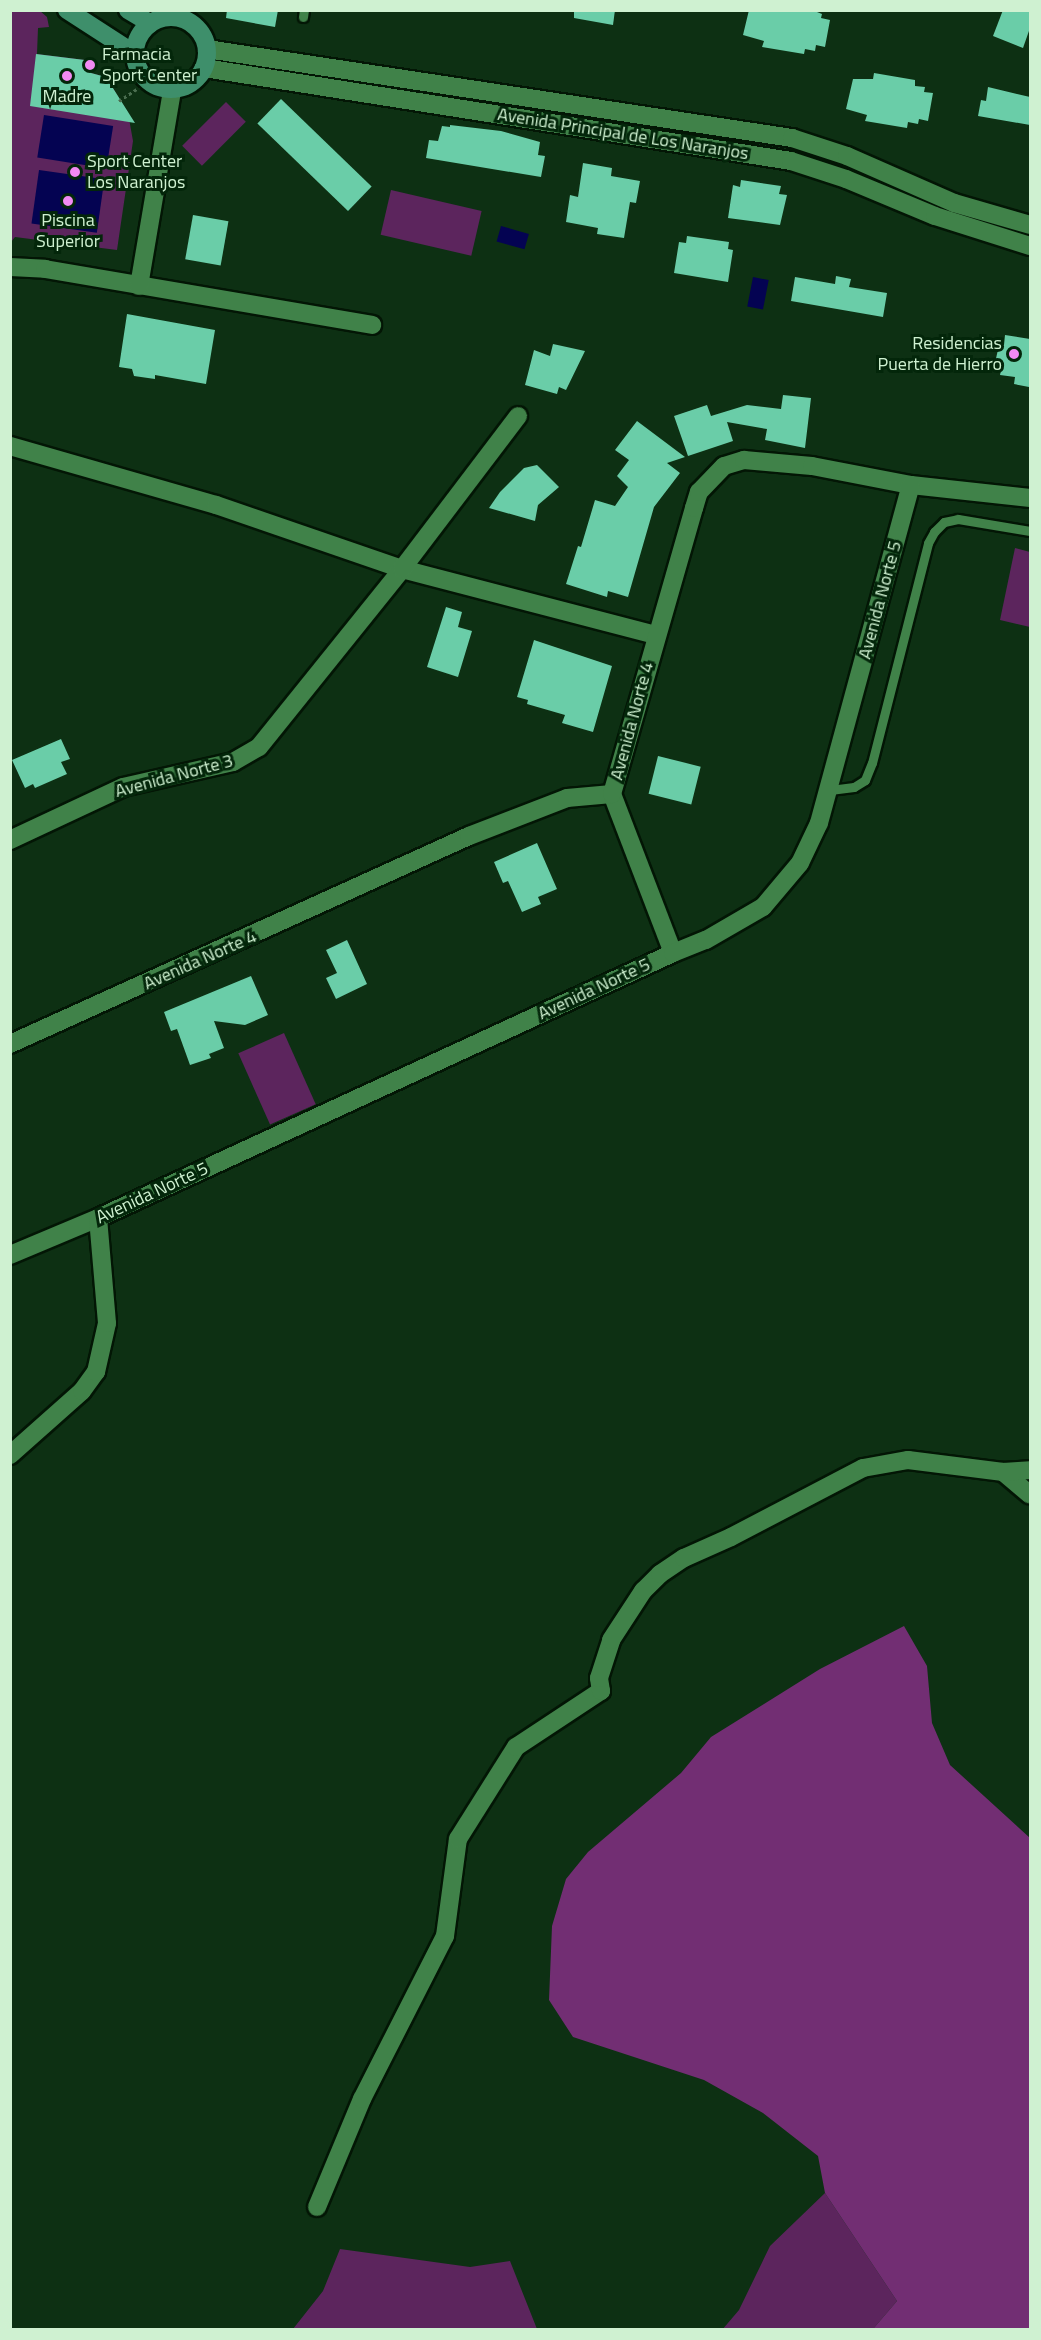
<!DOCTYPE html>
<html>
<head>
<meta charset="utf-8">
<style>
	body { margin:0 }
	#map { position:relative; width:1041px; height:2340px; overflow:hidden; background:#0d3013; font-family:"Titillium Web",sans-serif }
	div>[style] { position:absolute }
	.green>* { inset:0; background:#5c255d; transform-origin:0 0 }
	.forest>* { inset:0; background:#722e73 }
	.water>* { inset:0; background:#040352; transform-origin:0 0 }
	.building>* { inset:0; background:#6acda8; transform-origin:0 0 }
	.path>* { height:3px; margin-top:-1.5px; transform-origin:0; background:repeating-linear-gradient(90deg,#4b6e50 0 3px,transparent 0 6px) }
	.roads { filter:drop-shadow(2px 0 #031605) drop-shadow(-2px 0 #031605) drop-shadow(0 2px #031605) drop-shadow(0 -2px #031605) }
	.lane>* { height:9px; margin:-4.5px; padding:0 4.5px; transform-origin:4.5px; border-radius:4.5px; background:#408249 }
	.street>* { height:18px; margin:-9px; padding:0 9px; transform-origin:9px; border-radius:9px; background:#408249 }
	.secondary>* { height:18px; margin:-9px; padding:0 9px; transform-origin:9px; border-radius:9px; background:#3e8f6b }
	.secondary>.ring { margin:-9px; padding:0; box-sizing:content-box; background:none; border:18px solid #3e8f6b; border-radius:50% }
	.dots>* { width:16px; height:16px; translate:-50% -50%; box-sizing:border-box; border:3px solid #03260a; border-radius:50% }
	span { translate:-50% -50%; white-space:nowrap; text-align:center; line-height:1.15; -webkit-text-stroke:6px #03260a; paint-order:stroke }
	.poi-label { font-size:18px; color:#cff1d1 }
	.left { translate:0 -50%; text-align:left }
	.right { translate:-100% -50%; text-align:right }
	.street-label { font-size:18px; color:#cff1d1 }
	.frame { position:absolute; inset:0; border:12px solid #cff1d1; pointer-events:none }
</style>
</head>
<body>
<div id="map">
	<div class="green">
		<i style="clip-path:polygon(11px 11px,40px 11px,47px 17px,49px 27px,38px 28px,37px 54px,93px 61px,91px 73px,102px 76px,111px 85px,128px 113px,133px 141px,117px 250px,15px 237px,11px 242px)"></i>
		<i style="left:226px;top:102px;width:28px;height:62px;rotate:45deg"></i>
		<i style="left:391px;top:190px;width:93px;height:46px;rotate:13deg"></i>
		<i style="clip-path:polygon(1015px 548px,1030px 552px,1030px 627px,1000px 620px)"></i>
		<i style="left:284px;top:1033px;width:78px;height:50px;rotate:66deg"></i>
		<i style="clip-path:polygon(825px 2193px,897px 2301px,873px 2329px,722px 2330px,739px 2310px,770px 2246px)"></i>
		<i style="clip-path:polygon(340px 2249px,470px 2267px,510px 2261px,537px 2329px,293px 2329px,323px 2291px)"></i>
	</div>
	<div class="forest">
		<i style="clip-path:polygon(904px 1626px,927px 1666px,932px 1723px,950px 1765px,1030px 1838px,1030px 2329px,873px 2329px,897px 2301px,825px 2193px,818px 2156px,763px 2113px,704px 2080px,573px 2037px,549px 2000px,552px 1926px,566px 1879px,588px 1852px,681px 1773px,711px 1737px,820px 1669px)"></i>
	</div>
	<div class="water">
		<i style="left:44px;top:115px;width:70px;height:43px;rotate:9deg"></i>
		<i style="left:39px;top:170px;width:66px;height:54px;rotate:8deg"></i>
		<i style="left:501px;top:226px;width:29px;height:16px;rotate:16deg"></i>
		<i style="left:753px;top:277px;width:16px;height:30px;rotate:11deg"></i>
	</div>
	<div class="building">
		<i style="clip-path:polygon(227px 10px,278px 10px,275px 27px,226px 18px)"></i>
		<i style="clip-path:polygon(574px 10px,615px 10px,613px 25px,574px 18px)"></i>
		<i style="clip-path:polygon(749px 10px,812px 10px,822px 14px,821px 18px,830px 20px,825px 47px,816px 45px,815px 51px,805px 49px,804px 54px,762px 47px,764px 41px,743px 35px)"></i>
		<i style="clip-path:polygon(1003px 10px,1030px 10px,1030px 28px,1023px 48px,993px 36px)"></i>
		<i style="clip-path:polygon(36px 54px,93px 61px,91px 73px,102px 76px,111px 85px,135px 123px,30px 106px)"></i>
		<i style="clip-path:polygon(874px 73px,915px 80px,915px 86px,925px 87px,924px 92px,933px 93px,928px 121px,919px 119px,918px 124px,908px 122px,907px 128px,865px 121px,867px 115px,846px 109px,853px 79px,873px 79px)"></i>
		<i style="clip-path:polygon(988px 87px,1030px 97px,1030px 125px,978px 116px,981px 100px,986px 101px)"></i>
		<i style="left:281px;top:99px;width:126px;height:34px;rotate:44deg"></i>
		<i style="clip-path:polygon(450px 125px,501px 131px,540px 142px,538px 155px,545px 156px,541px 177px,426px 158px,429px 140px,438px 141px,442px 126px,450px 127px)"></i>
		<i style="clip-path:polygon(583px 163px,612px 168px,611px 176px,640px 181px,636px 203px,630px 202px,624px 238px,597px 234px,598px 228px,566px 222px,570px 195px,578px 197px)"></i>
		<i style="clip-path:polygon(741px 180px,781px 186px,779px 194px,787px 195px,780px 225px,728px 218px,733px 185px,740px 187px)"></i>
		<i style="left:193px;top:215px;width:36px;height:45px;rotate:10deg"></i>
		<i style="clip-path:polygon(687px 236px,729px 242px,728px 249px,733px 250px,728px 282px,674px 273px,679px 242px,686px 243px)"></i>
		<i style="clip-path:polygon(836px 276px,851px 279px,849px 287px,887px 293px,883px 317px,791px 301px,795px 277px,835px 284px)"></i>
		<i style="clip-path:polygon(127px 314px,215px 330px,206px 384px,155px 375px,155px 379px,134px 376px,132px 369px,119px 367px)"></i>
		<i style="clip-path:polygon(1005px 335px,1030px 339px,1029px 387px,1014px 384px,1015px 377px,1000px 375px,1002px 365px,995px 363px,999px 345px,1004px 345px)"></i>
		<i style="clip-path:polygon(553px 344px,585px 351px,566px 390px,559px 387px,557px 394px,525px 385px,534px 350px,550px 356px)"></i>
		<i style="clip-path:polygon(783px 395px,811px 398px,805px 448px,765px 440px,767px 429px,727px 422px,733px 441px,688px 456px,674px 416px,707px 405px,711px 416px,747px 405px,781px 409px)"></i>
		<i style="clip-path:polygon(637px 421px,685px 457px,667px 463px,680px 473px,654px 507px,628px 597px,608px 591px,607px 597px,566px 584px,578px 546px,581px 547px,595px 500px,615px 506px,628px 487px,617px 476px,629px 460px,615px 450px)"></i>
		<i style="clip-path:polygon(537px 465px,559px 487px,538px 505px,535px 521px,489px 508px,500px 492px,524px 468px)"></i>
		<i style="clip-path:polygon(446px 607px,462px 612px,458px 627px,472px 631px,458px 677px,427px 667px)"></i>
		<i style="clip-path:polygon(534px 640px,612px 666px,593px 732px,562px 723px,565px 715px,527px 704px,528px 700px,517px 697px)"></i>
		<i style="clip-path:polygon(61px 739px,70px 759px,61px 762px,67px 774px,35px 788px,33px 784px,25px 788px,12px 760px)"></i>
		<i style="left:658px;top:756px;width:44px;height:39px;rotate:14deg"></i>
		<i style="clip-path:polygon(537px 843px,557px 889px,538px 897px,541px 904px,522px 912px,508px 881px,503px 883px,494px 862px)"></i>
		<i style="clip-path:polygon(347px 940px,367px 984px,336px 999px,326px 978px,337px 973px,326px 950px)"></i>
		<i style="clip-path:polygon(251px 976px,268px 1015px,245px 1025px,214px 1021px,224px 1048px,209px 1054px,211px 1058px,190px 1065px,177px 1029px,171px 1031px,164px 1012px)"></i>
	</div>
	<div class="path">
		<i style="left:119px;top:101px;width:29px;rotate:-34deg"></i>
	</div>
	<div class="roads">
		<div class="lane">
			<i style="left:303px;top:17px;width:7px;rotate:-82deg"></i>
			<i style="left:830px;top:790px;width:24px;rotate:-7deg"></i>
			<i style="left:854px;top:787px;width:13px;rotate:-32deg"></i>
			<i style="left:865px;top:780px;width:18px;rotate:-68deg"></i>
			<i style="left:872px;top:763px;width:227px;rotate:-75.7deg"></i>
			<i style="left:928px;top:543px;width:13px;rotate:-61deg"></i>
			<i style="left:934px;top:532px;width:14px;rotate:-45deg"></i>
			<i style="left:944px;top:522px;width:14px;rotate:-12deg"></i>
			<i style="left:958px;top:519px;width:73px;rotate:9.5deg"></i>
		</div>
		<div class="street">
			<i style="left:207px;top:49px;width:592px;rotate:8.65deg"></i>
			<i style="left:792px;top:138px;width:58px;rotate:18.1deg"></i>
			<i style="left:847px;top:156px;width:117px;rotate:23.7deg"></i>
			<i style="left:954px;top:203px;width:79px;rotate:16.1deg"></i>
			<i style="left:204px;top:68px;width:594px;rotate:9deg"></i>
			<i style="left:791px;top:161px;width:58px;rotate:18.1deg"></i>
			<i style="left:846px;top:179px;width:96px;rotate:22.6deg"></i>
			<i style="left:935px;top:216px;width:100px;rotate:17.5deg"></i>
			<i style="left:10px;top:267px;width:35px;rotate:3deg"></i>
			<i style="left:45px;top:269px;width:332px;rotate:9.7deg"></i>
			<i style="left:139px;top:286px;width:199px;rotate:-80.4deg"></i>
			<i style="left:10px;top:446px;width:214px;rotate:16deg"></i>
			<i style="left:216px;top:505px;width:197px;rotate:19deg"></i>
			<i style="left:402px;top:569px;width:262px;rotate:14.6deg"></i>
			<i style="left:612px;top:794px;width:170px;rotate:69deg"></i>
			<i style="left:10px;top:840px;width:125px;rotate:-25.1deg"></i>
			<i style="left:123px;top:787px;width:113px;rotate:-12.8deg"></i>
			<i style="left:233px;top:762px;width:30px;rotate:-30deg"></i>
			<i style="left:259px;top:747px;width:228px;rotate:-51.2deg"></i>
			<i style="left:402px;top:569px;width:192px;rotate:-52.8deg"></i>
			<i style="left:10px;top:1044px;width:504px;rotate:-24.38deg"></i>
			<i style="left:469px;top:836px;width:105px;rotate:-21.2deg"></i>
			<i style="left:567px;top:798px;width:45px;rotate:-5.1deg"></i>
			<i style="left:612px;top:794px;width:298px;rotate:-74deg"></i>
			<i style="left:694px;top:508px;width:17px;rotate:-73deg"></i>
			<i style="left:699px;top:492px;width:36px;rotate:-46deg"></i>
			<i style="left:724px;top:466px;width:21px;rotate:-17deg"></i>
			<i style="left:744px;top:460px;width:68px;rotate:5deg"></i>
			<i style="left:812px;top:466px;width:101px;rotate:10.9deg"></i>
			<i style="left:911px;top:485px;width:120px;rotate:6.2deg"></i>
			<i style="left:10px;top:1255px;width:95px;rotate:-22.8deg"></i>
			<i style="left:98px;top:1218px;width:633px;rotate:-24.74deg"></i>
			<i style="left:673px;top:953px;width:35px;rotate:-22deg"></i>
			<i style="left:706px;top:940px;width:66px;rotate:-30.1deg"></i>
			<i style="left:763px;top:907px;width:57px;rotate:-49.9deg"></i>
			<i style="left:800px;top:863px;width:44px;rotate:-64.6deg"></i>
			<i style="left:819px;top:823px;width:350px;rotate:-74.8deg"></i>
			<i style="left:10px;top:1455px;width:96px;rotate:-41.6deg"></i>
			<i style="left:82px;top:1391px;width:24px;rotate:-54deg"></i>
			<i style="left:96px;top:1372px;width:50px;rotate:-77.3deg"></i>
			<i style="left:107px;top:1323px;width:105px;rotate:-94.9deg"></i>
			<i style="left:1003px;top:1472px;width:35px;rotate:40deg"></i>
			<i style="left:317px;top:2207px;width:117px;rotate:-67.4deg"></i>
			<i style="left:362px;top:2099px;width:183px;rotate:-63deg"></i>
			<i style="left:445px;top:1936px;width:98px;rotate:-82.4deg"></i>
			<i style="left:458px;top:1839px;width:109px;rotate:-57.8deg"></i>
			<i style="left:516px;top:1747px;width:102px;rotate:-33.4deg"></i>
			<i style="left:601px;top:1691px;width:13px;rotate:-99deg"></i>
			<i style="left:599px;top:1678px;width:40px;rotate:-72deg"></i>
			<i style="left:611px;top:1640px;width:59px;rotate:-56.9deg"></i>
			<i style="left:643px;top:1591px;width:24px;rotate:-45deg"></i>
			<i style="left:660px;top:1574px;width:29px;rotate:-34deg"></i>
			<i style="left:684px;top:1558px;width:51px;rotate:-24.1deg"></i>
			<i style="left:731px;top:1537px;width:149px;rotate:-27.6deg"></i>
			<i style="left:863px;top:1468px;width:46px;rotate:-10.1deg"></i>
			<i style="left:908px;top:1460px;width:96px;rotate:7.2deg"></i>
			<i style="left:1003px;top:1472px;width:27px;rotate:-4deg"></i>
		</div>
		<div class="secondary">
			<i style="left:67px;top:10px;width:81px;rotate:32.9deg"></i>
			<i style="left:128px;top:10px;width:26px;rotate:31deg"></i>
			<i class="ring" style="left:135px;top:17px;width:54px;height:54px"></i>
		</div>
	</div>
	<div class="dots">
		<i style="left:90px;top:65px;background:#f28af3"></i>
		<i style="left:67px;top:76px;background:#f28af3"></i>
		<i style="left:75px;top:172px;background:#f28af3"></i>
		<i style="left:68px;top:201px;background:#f28af3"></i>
		<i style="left:1014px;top:354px;background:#f28af3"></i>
	</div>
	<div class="poi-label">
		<span class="left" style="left:102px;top:65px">Farmacia<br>Sport Center</span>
		<span style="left:67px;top:96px">Madre</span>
		<span class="left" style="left:87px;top:172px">Sport Center<br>Los Naranjos</span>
		<span style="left:68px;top:231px">Piscina<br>Superior</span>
		<span class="right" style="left:1002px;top:354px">Residencias<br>Puerta de Hierro</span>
	</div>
	<div class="street-label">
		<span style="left:623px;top:134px;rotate:9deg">Avenida Principal de Los Naranjos</span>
		<span style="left:880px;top:600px;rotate:-75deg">Avenida Norte 5</span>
		<span style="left:632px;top:721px;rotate:-75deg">Avenida Norte 4</span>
		<span style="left:174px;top:776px;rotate:-15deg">Avenida Norte 3</span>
		<span style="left:200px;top:960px;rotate:-24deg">Avenida Norte 4</span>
		<span style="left:594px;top:989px;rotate:-25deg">Avenida Norte 5</span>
		<span style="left:152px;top:1193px;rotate:-25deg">Avenida Norte 5</span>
	</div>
	<div class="frame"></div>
</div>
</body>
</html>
